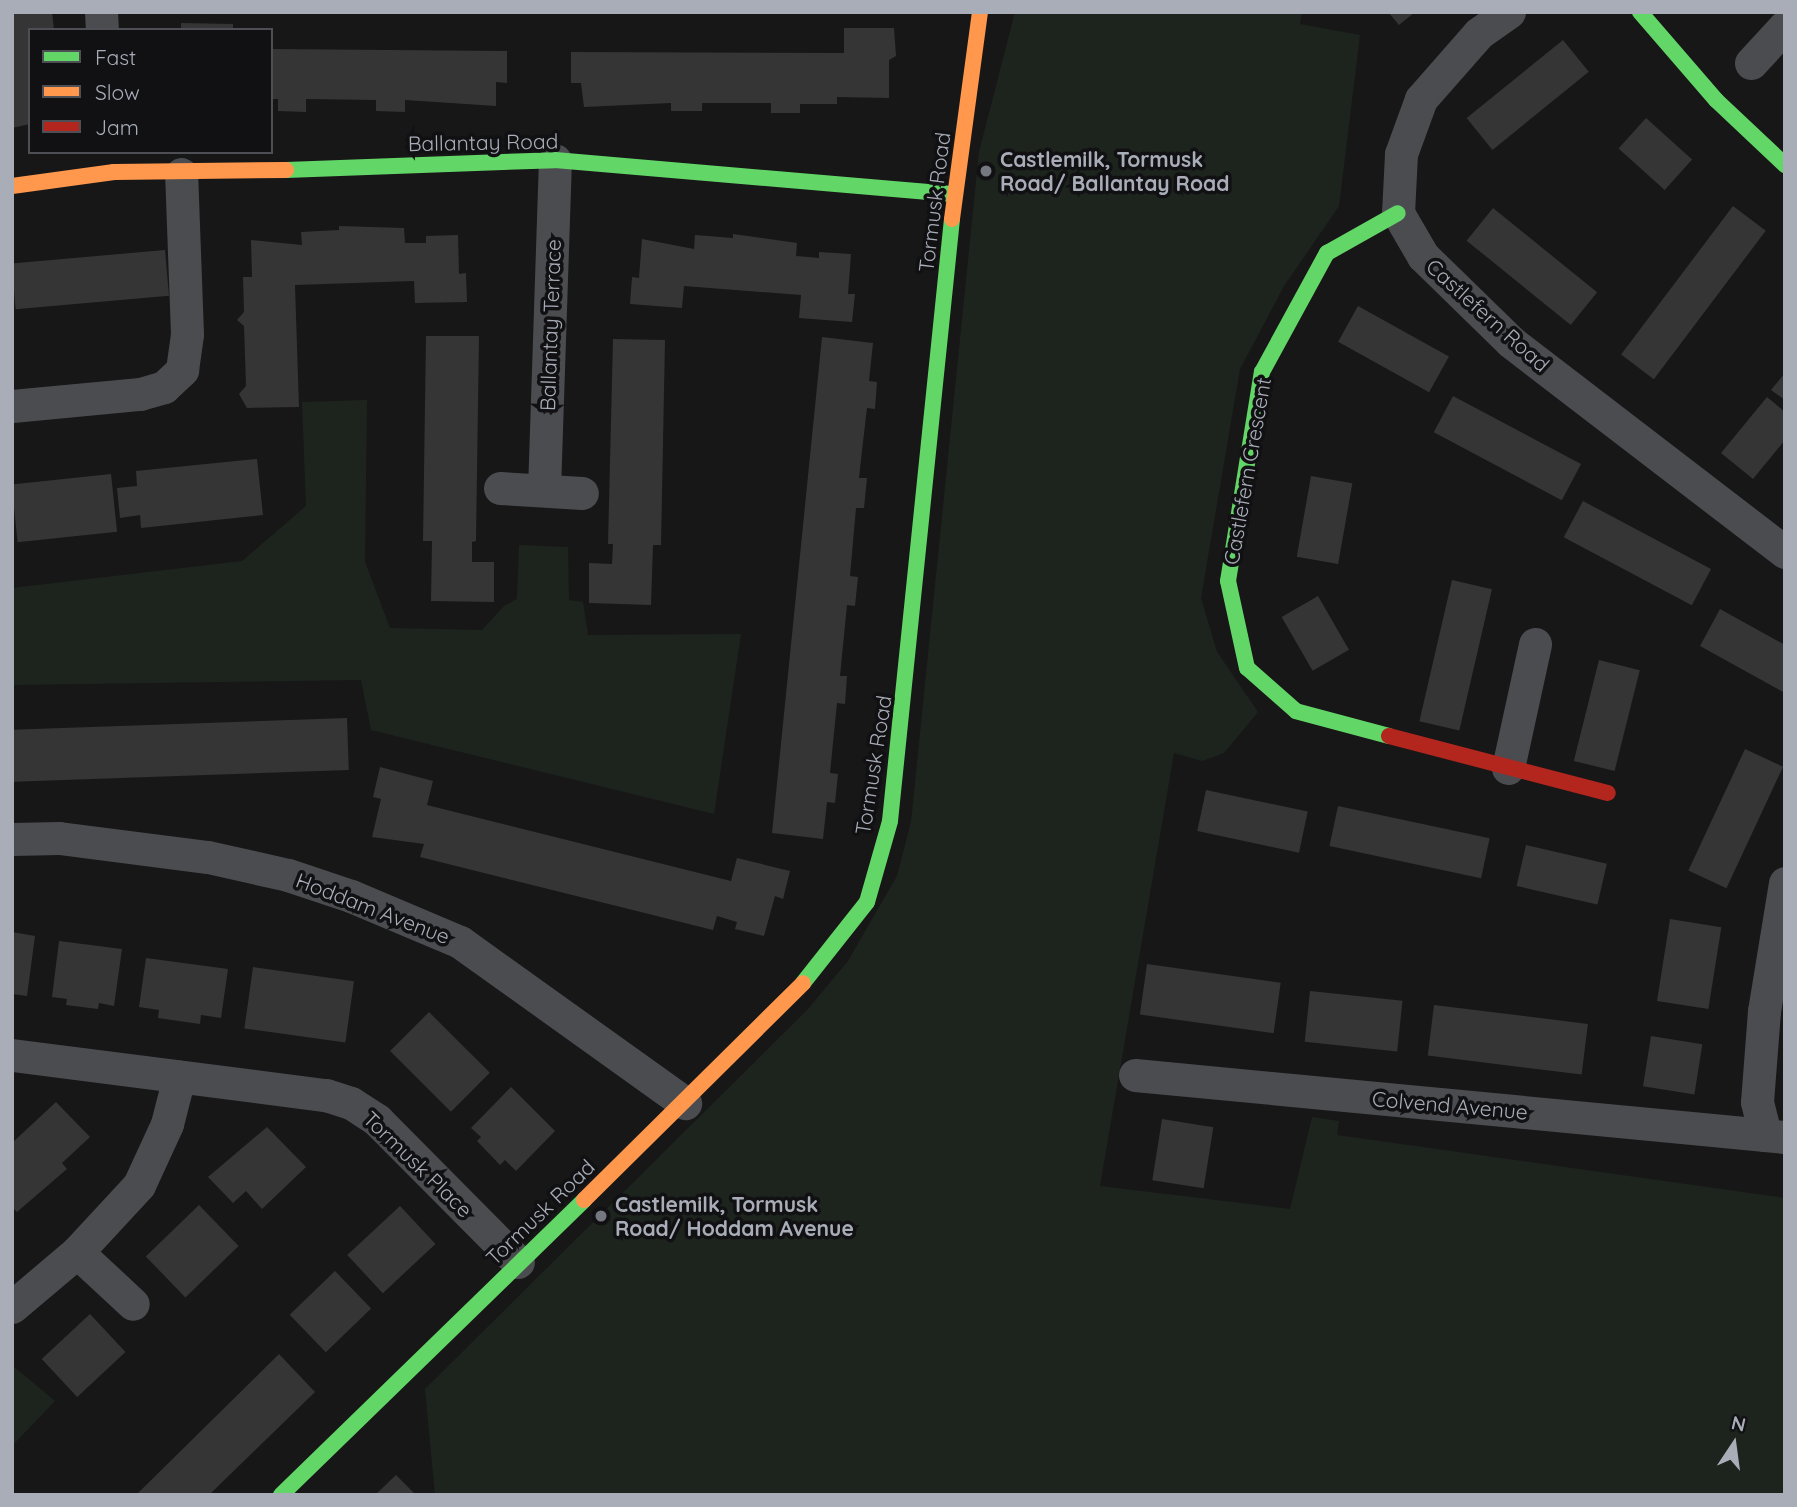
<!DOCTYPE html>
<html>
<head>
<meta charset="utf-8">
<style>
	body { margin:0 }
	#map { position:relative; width:1797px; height:1507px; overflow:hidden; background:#171717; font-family:Quicksand,sans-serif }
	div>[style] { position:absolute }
	.green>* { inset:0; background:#1d241e }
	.building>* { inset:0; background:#353536; transform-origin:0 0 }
	.street>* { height:33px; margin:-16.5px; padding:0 16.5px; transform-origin:16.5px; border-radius:16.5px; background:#4b4c50 }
	.fast>* { height:16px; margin:-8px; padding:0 8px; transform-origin:8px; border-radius:8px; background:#63d668 }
	.slow>* { height:16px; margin:-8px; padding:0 8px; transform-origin:8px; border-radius:8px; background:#ff974d }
	.jam>* { height:16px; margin:-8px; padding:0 8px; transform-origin:8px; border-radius:8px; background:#b3261e }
	.dots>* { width:19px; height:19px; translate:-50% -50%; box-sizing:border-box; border:4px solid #111113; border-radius:50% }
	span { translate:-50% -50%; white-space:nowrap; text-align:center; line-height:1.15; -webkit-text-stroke:7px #111113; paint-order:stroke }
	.street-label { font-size:21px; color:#a8adb8 }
	.poi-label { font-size:21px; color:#a8adb8; font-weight:700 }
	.left { translate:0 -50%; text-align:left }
	.frame { position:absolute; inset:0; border:14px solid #a8adb8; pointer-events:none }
	.legend { position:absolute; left:28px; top:28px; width:245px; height:126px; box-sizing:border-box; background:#111113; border:2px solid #4d4f55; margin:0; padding:9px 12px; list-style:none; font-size:21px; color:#a8adb8 }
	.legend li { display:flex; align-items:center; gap:14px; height:35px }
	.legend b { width:35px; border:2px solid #4d4f55 }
	.north { position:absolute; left:1699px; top:1409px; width:70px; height:70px; -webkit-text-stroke:5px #111113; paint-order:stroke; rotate:13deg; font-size:19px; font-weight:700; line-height:28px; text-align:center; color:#a8adb8 }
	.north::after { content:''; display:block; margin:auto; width:24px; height:32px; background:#a8adb8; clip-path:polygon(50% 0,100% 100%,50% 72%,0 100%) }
</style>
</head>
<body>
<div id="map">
	<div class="green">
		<i style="clip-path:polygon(1015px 12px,1302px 12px,1300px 24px,1360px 35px,1339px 206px,1284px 286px,1240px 369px,1201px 598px,1217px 652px,1258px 712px,1224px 753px,1202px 761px,1174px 753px,1100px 1186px,1290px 1209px,1312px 1117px,1339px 1121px,1337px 1135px,1785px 1198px,1785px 1495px,435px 1495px,425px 1389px,808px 1009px,848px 961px,897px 876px,911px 822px,979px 152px)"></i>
		<i style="clip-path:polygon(367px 400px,365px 562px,390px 628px,482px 630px,504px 606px,517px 599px,519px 545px,568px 547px,569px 600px,583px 602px,588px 635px,741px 634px,714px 814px,371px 730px,361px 680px,12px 685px,12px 588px,242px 561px,306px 506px,302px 402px)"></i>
		<i style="clip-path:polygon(12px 1365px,55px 1401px,12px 1446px)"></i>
	</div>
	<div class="building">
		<i style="clip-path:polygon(12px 12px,52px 12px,54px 30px,30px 30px,30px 124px,12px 128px)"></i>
		<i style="clip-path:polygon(1388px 12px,1415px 12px,1399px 25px)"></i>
		<i style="clip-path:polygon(181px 23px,233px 24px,233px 30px,181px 30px)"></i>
		<i style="clip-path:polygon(844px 28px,894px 28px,896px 56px,889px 60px,889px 98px,837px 97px,837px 104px,800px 104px,800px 113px,771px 113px,771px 103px,702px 103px,702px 111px,671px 111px,671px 103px,584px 107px,581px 83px,571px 83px,571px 52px,844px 53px)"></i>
		<i style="left:1563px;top:40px;width:41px;height:124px;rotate:51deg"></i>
		<i style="clip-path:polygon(271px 49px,507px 51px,507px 83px,496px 82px,496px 106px,405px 100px,405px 112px,376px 111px,376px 100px,306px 99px,306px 112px,278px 111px,278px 99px,271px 99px)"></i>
		<i style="left:1646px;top:118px;width:62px;height:41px;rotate:42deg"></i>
		<i style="left:1733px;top:206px;width:41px;height:186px;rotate:37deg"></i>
		<i style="left:1493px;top:208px;width:134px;height:42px;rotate:39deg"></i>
		<i style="clip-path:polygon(339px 226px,404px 228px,405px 243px,426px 243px,426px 236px,458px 235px,459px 274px,466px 273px,467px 302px,415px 303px,414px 281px,295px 285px,299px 407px,247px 408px,239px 394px,246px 386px,244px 326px,237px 320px,244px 312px,243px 277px,252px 277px,251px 240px,302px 245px,301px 232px,339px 230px)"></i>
		<i style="clip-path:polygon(733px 234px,797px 243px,796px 256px,819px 258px,819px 252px,851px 254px,848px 294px,855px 294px,852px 322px,799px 318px,801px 295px,684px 286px,682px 308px,630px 304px,632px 277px,639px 278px,642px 239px,694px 249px,695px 235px,733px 238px)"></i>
		<i style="left:165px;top:250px;width:46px;height:154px;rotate:85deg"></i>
		<i style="left:1358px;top:306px;width:104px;height:41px;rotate:29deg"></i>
		<i style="clip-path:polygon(426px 336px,479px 336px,476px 541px,472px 542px,472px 562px,494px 562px,494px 602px,431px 601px,432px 541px,423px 541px)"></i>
		<i style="clip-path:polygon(822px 337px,873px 343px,869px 381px,877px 382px,875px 409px,867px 408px,863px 442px,859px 478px,867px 478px,864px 508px,856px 508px,850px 576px,858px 577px,855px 606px,847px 605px,840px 676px,847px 676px,845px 704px,837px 703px,830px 773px,838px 774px,835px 803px,827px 802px,823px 839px,772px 833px)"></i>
		<i style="clip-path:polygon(613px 339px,665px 340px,661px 545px,653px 545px,651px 605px,589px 603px,589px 563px,612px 564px,613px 544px,608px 544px)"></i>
		<i style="clip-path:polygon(1785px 373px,1785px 400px,1771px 390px)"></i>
		<i style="left:1453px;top:396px;width:145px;height:41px;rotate:28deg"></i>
		<i style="clip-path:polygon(1767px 397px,1785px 412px,1785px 440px,1753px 479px,1721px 453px)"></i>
		<i style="clip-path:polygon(257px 459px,263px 515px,141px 528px,140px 515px,120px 518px,117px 488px,137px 486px,136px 471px)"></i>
		<i style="left:111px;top:474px;width:58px;height:100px;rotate:84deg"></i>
		<i style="left:1311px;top:476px;width:42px;height:82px;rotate:10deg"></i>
		<i style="left:1583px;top:501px;width:145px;height:41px;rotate:28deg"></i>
		<i style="left:1452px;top:580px;width:41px;height:145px;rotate:13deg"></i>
		<i style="left:1318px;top:596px;width:62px;height:42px;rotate:60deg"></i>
		<i style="clip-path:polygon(1720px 609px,1785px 645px,1785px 693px,1700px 646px)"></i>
		<i style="left:1599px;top:660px;width:42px;height:104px;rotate:14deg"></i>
		<i style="left:347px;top:718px;width:52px;height:335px;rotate:88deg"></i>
		<i style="left:1745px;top:749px;width:42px;height:134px;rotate:25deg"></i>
		<i style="clip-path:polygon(380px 767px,433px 781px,427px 805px,731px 881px,737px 858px,790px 871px,783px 899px,775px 896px,764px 936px,735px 929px,737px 922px,717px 916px,713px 930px,420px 857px,424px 844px,372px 837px,381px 799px,373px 797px)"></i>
		<i style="left:1206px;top:790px;width:104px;height:42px;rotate:12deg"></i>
		<i style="left:1338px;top:806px;width:155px;height:41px;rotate:12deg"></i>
		<i style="left:1526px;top:845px;width:83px;height:42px;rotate:13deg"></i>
		<i style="left:1670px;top:919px;width:52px;height:83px;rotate:9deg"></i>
		<i style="clip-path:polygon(12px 932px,35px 936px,27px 996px,12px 994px)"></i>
		<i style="clip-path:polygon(59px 941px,122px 949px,114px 1006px,99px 1003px,98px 1009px,66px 1005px,67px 999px,52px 997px)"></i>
		<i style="clip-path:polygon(146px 958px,228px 969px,221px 1018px,201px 1015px,200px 1024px,158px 1018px,159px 1010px,139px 1007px)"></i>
		<i style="left:1147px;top:964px;width:135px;height:51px;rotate:8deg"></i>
		<i style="left:253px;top:967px;width:102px;height:62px;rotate:8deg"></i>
		<i style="left:1310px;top:991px;width:93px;height:51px;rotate:6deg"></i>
		<i style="left:1434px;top:1005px;width:155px;height:51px;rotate:7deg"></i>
		<i style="left:429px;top:1012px;width:86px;height:55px;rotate:45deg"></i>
		<i style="left:1651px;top:1036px;width:52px;height:51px;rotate:9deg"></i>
		<i style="clip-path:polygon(511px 1087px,555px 1131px,516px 1171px,505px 1160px,500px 1165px,477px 1141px,481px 1137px,471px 1128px)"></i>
		<i style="clip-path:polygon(56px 1102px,90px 1137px,62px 1163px,67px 1169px,17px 1212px,12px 1207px,12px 1143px)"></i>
		<i style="left:1162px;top:1119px;width:52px;height:62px;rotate:9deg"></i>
		<i style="clip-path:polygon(267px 1127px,306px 1167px,262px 1209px,246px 1191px,233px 1203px,208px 1177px)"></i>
		<i style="left:199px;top:1205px;width:57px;height:74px;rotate:46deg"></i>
		<i style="left:400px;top:1206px;width:52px;height:72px;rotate:47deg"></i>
		<i style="left:335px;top:1271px;width:52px;height:63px;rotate:46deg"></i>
		<i style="left:90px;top:1314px;width:52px;height:66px;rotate:47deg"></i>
		<i style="clip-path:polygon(279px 1354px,315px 1392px,209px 1495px,136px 1495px)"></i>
		<i style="clip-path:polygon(396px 1475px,416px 1495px,375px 1495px)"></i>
	</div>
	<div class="street">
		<i style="left:101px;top:12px;width:18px;rotate:87deg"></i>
		<i style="left:1509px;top:12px;width:37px;rotate:145deg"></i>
		<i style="left:1479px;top:33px;width:88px;rotate:131.3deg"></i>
		<i style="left:1421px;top:99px;width:59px;rotate:110deg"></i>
		<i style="left:1401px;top:154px;width:59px;rotate:92.9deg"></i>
		<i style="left:1398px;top:213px;width:50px;rotate:59.8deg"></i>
		<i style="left:1423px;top:256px;width:123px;rotate:44.3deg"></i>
		<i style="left:1511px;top:342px;width:345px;rotate:37.5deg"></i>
		<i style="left:1751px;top:63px;width:50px;rotate:-47.4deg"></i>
		<i style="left:12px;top:406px;width:129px;rotate:-5.4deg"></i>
		<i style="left:140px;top:394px;width:25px;rotate:-16deg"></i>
		<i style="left:164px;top:387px;width:25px;rotate:-43deg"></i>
		<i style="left:182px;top:370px;width:36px;rotate:-82deg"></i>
		<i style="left:187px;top:334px;width:160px;rotate:-92.1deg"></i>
		<i style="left:500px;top:488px;width:82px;rotate:3.5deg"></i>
		<i style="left:544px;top:490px;width:330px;rotate:-88.1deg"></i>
		<i style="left:1508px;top:768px;width:127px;rotate:-77.7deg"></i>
		<i style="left:12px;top:839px;width:47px;rotate:-1.2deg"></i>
		<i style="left:59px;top:838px;width:150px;rotate:7.3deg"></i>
		<i style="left:208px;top:857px;width:82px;rotate:12.7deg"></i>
		<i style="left:288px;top:875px;width:66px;rotate:18.4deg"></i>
		<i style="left:351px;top:896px;width:118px;rotate:22.9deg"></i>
		<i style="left:460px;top:942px;width:277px;rotate:35.6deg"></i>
		<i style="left:1785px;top:883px;width:130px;rotate:99.3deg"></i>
		<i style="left:1764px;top:1011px;width:91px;rotate:94.4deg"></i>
		<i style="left:1757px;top:1102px;width:34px;rotate:76deg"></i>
		<i style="left:1765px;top:1135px;width:20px;rotate:6deg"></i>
		<i style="left:12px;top:1055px;width:317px;rotate:7.3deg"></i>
		<i style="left:326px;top:1095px;width:26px;rotate:18deg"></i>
		<i style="left:351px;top:1103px;width:31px;rotate:33deg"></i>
		<i style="left:377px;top:1120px;width:200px;rotate:45.2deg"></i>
		<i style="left:1135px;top:1075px;width:633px;rotate:5.44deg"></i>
		<i style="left:77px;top:1252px;width:76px;rotate:42.9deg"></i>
		<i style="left:12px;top:1307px;width:85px;rotate:-40.2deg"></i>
		<i style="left:77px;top:1252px;width:91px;rotate:-47.2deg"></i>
		<i style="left:139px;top:1185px;width:67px;rotate:-65.3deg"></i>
		<i style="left:167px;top:1124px;width:49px;rotate:-75.7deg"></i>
	</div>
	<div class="fast">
		<i style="left:1640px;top:12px;width:116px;rotate:49.2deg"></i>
		<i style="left:1716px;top:100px;width:95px;rotate:43.3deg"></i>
		<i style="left:286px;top:170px;width:269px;rotate:-2.1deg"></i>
		<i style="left:555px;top:160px;width:401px;rotate:4.9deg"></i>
		<i style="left:1389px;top:736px;width:96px;rotate:-165deg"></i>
		<i style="left:1296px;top:711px;width:65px;rotate:-138.7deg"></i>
		<i style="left:1247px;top:668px;width:89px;rotate:-102.3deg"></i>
		<i style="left:1228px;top:581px;width:212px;rotate:-80.8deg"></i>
		<i style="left:1262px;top:372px;width:136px;rotate:-61.4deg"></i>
		<i style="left:1327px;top:253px;width:81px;rotate:-29.4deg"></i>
		<i style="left:803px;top:983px;width:103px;rotate:-51.7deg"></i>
		<i style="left:867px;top:902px;width:84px;rotate:-74.1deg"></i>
		<i style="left:890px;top:821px;width:605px;rotate:-84.12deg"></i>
		<i style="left:281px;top:1495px;width:423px;rotate:-44.2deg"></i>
	</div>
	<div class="slow">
		<i style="left:12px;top:186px;width:103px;rotate:-7.8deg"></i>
		<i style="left:114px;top:172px;width:172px;rotate:-0.7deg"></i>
		<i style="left:952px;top:219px;width:209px;rotate:-82.3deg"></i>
		<i style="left:584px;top:1200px;width:308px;rotate:-44.7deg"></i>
	</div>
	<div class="jam">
		<i style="left:1389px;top:736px;width:226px;rotate:14.6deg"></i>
	</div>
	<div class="dots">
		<i style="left:986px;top:171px;background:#757880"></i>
		<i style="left:601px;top:1216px;background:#757880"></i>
	</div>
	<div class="street-label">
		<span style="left:483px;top:142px;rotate:-1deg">Ballantay Road</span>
		<span style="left:934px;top:202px;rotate:-83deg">Tormusk Road</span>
		<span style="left:1488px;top:315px;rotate:42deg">Castlefern Road</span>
		<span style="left:550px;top:325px;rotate:-88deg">Ballantay Terrace</span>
		<span style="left:1247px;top:471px;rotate:-80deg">Castlefern Crescent</span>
		<span style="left:873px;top:765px;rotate:-81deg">Tormusk Road</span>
		<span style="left:373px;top:908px;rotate:21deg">Hoddam Avenue</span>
		<span style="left:1450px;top:1105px;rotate:5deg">Colvend Avenue</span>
		<span style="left:418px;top:1164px;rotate:44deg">Tormusk Place</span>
		<span style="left:540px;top:1212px;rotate:-44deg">Tormusk Road</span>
	</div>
	<div class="poi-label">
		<span class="left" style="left:1000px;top:171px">Castlemilk, Tormusk<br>Road/ Ballantay Road</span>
		<span class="left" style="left:615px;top:1216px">Castlemilk, Tormusk<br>Road/ Hoddam Avenue</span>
	</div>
	<div class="frame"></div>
	<ul class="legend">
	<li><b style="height:9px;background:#63d668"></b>Fast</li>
	<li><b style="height:9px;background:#ff974d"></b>Slow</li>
	<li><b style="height:9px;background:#b3261e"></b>Jam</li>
	</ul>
	<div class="north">N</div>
</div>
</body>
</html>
